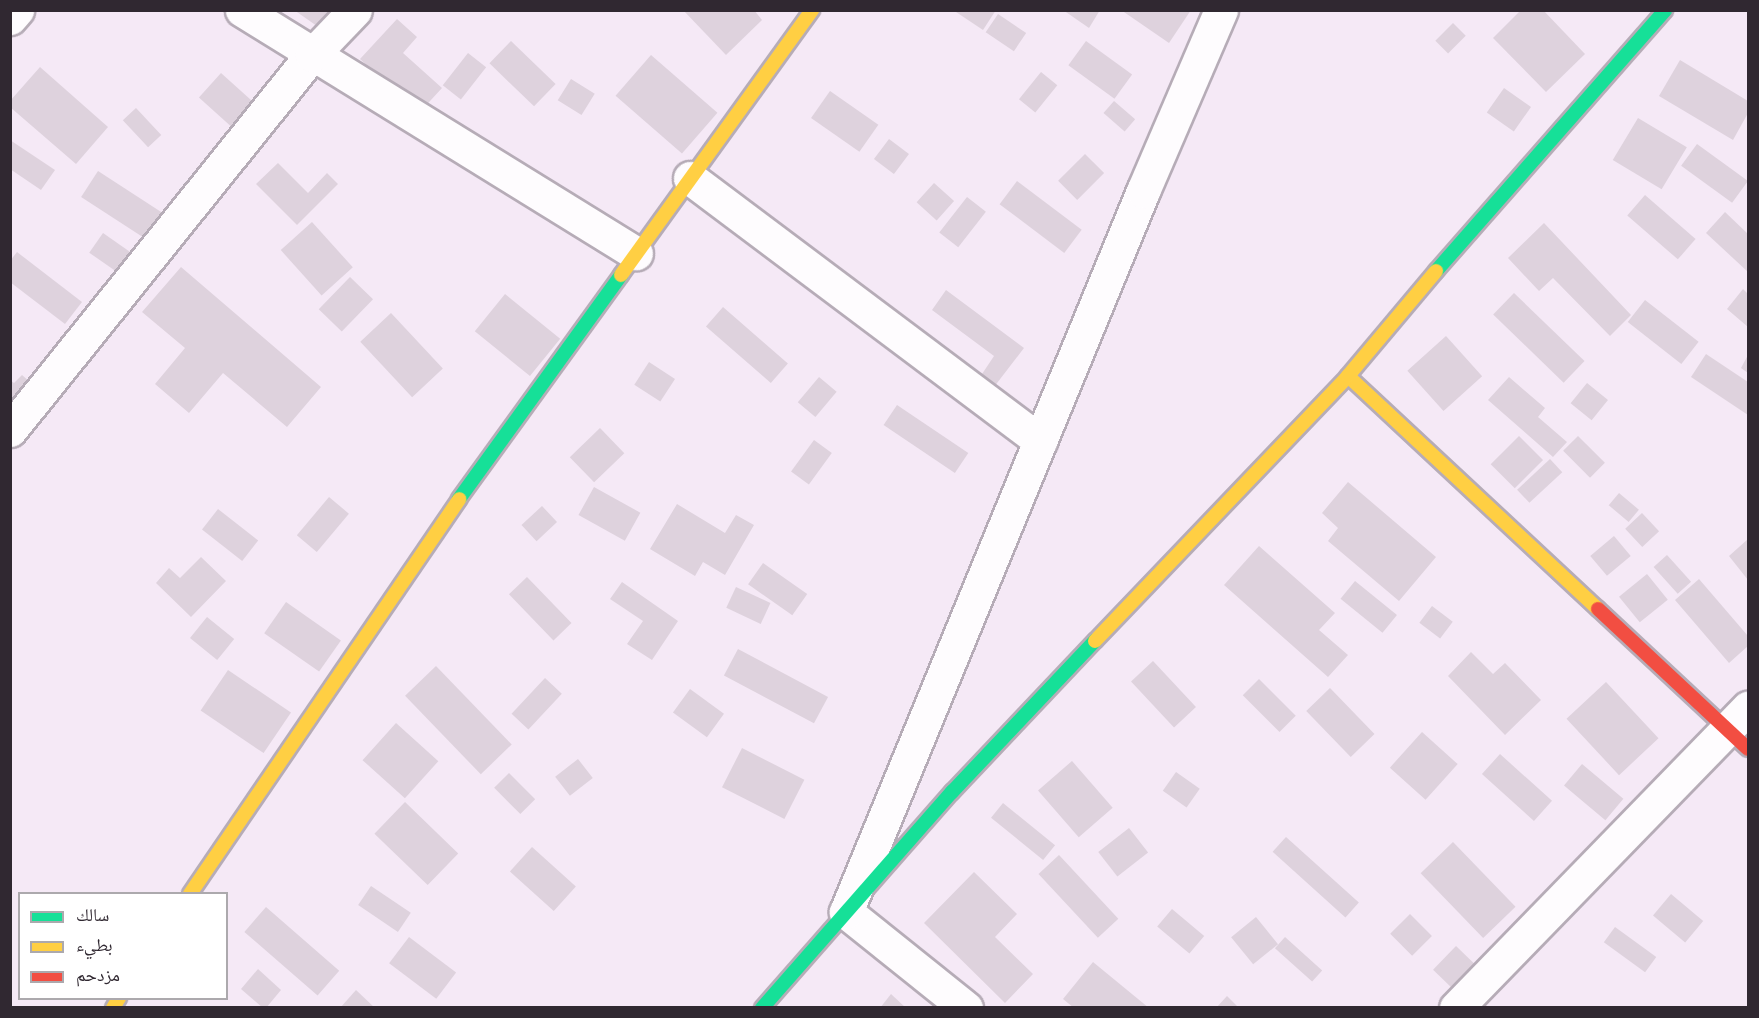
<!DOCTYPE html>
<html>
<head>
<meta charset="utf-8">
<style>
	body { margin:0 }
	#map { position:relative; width:1759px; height:1018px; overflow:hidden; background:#f5e9f6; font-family:"Sofia Sans Condensed","Noto Naskh Arabic",sans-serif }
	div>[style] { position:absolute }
	.building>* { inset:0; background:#ded2dd; transform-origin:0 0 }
	.roads { filter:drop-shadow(2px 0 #b6acb7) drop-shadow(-2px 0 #b6acb7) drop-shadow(0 2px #b6acb7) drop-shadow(0 -2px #b6acb7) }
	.street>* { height:33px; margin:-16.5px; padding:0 16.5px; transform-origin:16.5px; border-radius:16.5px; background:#fefcfe }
	.fast>* { height:14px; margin:-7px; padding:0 7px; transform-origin:7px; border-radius:7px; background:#16e098 }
	.slow>* { height:14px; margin:-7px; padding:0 7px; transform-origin:7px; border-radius:7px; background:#ffcf43 }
	.jam>* { height:14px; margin:-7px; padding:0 7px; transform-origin:7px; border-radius:7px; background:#f24e42 }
	span { translate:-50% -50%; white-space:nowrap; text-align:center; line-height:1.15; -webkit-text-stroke:6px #fff; paint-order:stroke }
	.frame { position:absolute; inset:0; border:12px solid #302831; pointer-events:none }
	.legend { position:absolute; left:18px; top:892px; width:210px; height:108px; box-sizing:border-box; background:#fff; border:2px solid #aca9ad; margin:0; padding:8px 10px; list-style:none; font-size:18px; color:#302831 }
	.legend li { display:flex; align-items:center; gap:12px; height:30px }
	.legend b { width:30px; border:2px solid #aca9ad }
</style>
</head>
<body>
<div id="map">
	<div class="building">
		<i style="clip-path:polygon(294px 10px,343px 10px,327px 33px)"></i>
		<i style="clip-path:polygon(683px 10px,754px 10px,762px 20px,726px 55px)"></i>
		<i style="clip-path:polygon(953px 10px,996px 10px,983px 30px)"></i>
		<i style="clip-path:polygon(1063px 10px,1100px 10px,1089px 28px)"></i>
		<i style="clip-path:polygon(1121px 10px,1191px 10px,1169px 43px)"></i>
		<i style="clip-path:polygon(1521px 10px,1543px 10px,1585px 54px,1546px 92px,1493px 38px)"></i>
		<i style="left:998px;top:14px;width:34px;height:22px;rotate:34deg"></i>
		<i style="clip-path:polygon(397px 19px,417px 37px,403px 53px,442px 88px,419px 113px,360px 59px)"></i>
		<i style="left:1453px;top:23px;width:18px;height:25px;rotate:45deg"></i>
		<i style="left:511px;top:41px;width:62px;height:31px;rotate:44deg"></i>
		<i style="left:1086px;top:41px;width:57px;height:30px;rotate:36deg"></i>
		<i style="left:468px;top:53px;width:23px;height:41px;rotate:38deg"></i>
		<i style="left:651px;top:55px;width:88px;height:54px;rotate:41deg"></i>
		<i style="clip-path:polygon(1680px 60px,1748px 101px,1748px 113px,1733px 140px,1659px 96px)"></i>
		<i style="clip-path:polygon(40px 67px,108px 127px,76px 164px,10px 107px,10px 101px)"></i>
		<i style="left:1041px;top:72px;width:21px;height:35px;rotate:39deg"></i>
		<i style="left:221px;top:73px;width:59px;height:33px;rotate:42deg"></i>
		<i style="left:571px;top:79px;width:28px;height:25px;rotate:32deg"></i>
		<i style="left:1504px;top:88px;width:33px;height:30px;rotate:35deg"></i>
		<i style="left:830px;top:91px;width:59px;height:33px;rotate:35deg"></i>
		<i style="left:1114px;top:101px;width:28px;height:16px;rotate:41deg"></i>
		<i style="left:136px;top:108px;width:37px;height:18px;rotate:47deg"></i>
		<i style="left:1638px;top:118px;width:57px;height:49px;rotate:31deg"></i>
		<i style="left:889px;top:139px;width:25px;height:25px;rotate:37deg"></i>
		<i style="clip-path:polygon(10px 140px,55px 170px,41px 190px,10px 169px)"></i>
		<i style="left:1697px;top:144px;width:63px;height:27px;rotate:36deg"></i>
		<i style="left:1085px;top:154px;width:27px;height:38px;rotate:45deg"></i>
		<i style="clip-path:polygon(278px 163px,308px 193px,327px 173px,338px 184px,297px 225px,256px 184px)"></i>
		<i style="left:98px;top:171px;width:90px;height:31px;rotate:33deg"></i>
		<i style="left:1017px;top:181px;width:81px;height:29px;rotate:37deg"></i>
		<i style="left:934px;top:183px;width:27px;height:26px;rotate:42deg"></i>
		<i style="left:1645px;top:195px;width:67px;height:27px;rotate:41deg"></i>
		<i style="left:967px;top:197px;width:24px;height:45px;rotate:38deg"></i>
		<i style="clip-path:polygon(1725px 212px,1748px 234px,1748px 272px,1706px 233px)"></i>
		<i style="left:312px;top:222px;width:61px;height:42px;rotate:48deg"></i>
		<i style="clip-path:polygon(1544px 223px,1631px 315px,1610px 336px,1553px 278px,1539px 291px,1508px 258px)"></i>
		<i style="left:103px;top:233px;width:47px;height:24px;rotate:35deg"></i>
		<i style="clip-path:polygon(17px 252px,82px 302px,65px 324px,10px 282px,10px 261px)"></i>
		<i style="clip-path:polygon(181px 267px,321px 387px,287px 427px,223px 373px,189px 413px,155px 384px,185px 348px,142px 312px)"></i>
		<i style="left:350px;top:277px;width:32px;height:45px;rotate:44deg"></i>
		<i style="clip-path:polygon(1743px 289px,1748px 294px,1748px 327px,1727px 309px)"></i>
		<i style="clip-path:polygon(946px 290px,1024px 348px,994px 387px,980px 377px,994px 356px,932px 310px)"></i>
		<i style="left:1514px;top:293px;width:98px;height:30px;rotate:44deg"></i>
		<i style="left:505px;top:294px;width:71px;height:48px;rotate:39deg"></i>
		<i style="left:1645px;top:300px;width:68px;height:28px;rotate:38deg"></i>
		<i style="left:723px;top:307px;width:86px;height:26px;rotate:41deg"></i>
		<i style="left:391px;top:313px;width:76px;height:42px;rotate:47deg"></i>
		<i style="left:1446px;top:336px;width:54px;height:52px;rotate:48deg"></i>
		<i style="clip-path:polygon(1706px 354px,1748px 382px,1748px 415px,1691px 377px)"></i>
		<i style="clip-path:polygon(1748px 355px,1748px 373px,1741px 368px)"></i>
		<i style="left:649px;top:362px;width:31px;height:27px;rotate:33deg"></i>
		<i style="clip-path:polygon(22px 375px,37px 388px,21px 405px,10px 395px,10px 380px,14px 383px)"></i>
		<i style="left:819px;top:377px;width:23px;height:33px;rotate:40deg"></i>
		<i style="clip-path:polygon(1509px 377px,1545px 408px,1538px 417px,1567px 442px,1553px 457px,1488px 400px)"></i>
		<i style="left:1587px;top:383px;width:27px;height:26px;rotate:39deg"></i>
		<i style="left:897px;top:405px;width:86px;height:24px;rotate:34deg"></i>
		<i style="left:600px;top:428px;width:35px;height:42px;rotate:46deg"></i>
		<i style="left:1519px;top:436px;width:34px;height:40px;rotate:45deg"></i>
		<i style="left:1578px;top:436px;width:38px;height:21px;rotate:45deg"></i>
		<i style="left:814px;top:440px;width:22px;height:39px;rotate:36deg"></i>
		<i style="left:1550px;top:459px;width:18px;height:45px;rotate:47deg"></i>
		<i style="clip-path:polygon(1348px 482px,1436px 557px,1399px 601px,1328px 541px,1338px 528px,1322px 513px)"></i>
		<i style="left:594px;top:487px;width:53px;height:32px;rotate:29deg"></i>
		<i style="left:1619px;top:493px;width:26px;height:16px;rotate:40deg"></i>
		<i style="left:329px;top:497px;width:26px;height:50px;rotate:40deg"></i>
		<i style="clip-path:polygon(677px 504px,725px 533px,736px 515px,754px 525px,725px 575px,703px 562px,695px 576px,650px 549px)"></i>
		<i style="left:542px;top:506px;width:22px;height:28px;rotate:47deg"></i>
		<i style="left:218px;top:509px;width:51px;height:26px;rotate:38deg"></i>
		<i style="left:1642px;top:513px;width:25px;height:23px;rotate:47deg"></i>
		<i style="left:1614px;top:536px;width:26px;height:31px;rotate:50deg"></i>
		<i style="clip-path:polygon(1748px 539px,1748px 580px,1729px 556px)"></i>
		<i style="clip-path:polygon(1259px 546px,1335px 613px,1319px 630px,1348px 655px,1328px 677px,1224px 585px)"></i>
		<i style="left:1667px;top:555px;width:36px;height:18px;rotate:48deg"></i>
		<i style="clip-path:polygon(201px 557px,226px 581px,191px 617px,156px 583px,169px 568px,180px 578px)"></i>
		<i style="left:763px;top:563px;width:54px;height:26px;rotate:35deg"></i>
		<i style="left:1647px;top:574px;width:33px;height:36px;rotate:51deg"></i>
		<i style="left:527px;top:577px;width:64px;height:25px;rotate:46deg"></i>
		<i style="clip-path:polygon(1699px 579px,1748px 636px,1748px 646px,1729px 663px,1675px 600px)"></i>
		<i style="left:1355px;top:581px;width:54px;height:23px;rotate:39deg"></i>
		<i style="clip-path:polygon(622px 582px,678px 621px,652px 660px,627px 644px,643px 621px,610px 599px)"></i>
		<i style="left:736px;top:587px;width:38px;height:23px;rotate:25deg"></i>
		<i style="left:286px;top:602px;width:67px;height:38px;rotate:35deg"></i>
		<i style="left:1432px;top:606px;width:26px;height:21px;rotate:37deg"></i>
		<i style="left:207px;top:617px;width:35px;height:27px;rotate:39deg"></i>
		<i style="left:738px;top:649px;width:102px;height:30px;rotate:28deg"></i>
		<i style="clip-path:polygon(1471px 652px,1493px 674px,1505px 663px,1541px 700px,1505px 735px,1448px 676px)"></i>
		<i style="left:1153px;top:661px;width:63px;height:30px;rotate:47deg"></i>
		<i style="left:436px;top:666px;width:109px;height:43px;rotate:46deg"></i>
		<i style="left:228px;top:670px;width:76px;height:49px;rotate:34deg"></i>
		<i style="left:545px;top:678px;width:23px;height:49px;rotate:43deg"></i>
		<i style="left:1259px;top:679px;width:52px;height:23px;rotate:45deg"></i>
		<i style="left:1606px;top:682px;width:77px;height:54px;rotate:47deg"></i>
		<i style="left:1330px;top:688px;width:64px;height:33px;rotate:46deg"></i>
		<i style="left:690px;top:689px;width:42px;height:29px;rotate:36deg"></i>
		<i style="left:396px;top:723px;width:57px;height:50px;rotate:42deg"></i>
		<i style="left:1422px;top:732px;width:48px;height:48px;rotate:42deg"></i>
		<i style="left:742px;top:748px;width:70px;height:44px;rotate:27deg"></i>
		<i style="left:1500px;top:754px;width:70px;height:27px;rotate:42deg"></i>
		<i style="left:578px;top:759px;width:24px;height:29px;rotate:52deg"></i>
		<i style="left:1072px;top:761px;width:62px;height:45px;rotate:49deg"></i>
		<i style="left:1582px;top:764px;width:54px;height:28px;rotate:40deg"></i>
		<i style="left:1176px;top:772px;width:29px;height:23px;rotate:35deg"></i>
		<i style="left:509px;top:773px;width:37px;height:21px;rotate:45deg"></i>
		<i style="left:405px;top:802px;width:74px;height:44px;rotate:44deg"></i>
		<i style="left:1003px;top:803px;width:67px;height:19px;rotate:39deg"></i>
		<i style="left:1129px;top:828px;width:31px;height:39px;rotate:52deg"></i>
		<i style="left:1286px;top:837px;width:98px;height:20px;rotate:42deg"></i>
		<i style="left:1453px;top:842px;width:90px;height:45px;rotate:46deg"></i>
		<i style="left:532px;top:847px;width:59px;height:33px;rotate:42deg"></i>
		<i style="left:1059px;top:855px;width:87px;height:28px;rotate:47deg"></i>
		<i style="clip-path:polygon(974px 872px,1017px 914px,995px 937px,1033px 974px,1005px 1003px,924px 923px)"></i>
		<i style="left:371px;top:886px;width:48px;height:23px;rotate:34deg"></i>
		<i style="left:1671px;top:894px;width:42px;height:28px;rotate:40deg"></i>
		<i style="left:266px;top:907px;width:97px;height:33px;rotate:41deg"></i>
		<i style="left:1172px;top:909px;width:42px;height:23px;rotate:40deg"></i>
		<i style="left:1410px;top:914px;width:31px;height:28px;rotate:45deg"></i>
		<i style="left:1256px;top:917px;width:35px;height:32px;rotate:51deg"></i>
		<i style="left:1615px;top:927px;width:51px;height:19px;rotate:36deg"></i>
		<i style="left:409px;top:937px;width:59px;height:33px;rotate:37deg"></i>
		<i style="left:1285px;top:937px;width:50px;height:15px;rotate:42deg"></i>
		<i style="left:1456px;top:946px;width:37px;height:33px;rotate:44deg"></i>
		<i style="clip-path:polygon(1093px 962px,1149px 1008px,1074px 1008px,1063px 999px)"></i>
		<i style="clip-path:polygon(258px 969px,281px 990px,266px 1008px,263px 1008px,241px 989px)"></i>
		<i style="clip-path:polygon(356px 990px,375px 1008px,340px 1008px)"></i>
		<i style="clip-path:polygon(891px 994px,906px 1008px,880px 1008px)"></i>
		<i style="clip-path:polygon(1227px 996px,1239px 1008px,1216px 1008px)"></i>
	</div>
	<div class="roads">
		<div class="street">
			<i style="left:242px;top:10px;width:463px;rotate:31.7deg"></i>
			<i style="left:10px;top:18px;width:11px;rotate:-49deg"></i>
			<i style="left:690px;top:178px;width:438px;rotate:36.9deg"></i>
			<i style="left:10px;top:430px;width:481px;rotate:-51.2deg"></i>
			<i style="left:312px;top:55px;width:62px;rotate:-46.3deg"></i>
			<i style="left:966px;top:1008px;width:154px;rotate:-141.3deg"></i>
			<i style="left:846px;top:912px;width:780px;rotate:-67.61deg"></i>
			<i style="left:1143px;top:191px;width:197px;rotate:-66.7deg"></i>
			<i style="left:1456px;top:1008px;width:419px;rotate:-45.8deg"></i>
		</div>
		<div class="fast">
			<i style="left:1436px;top:271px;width:347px;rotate:-48.7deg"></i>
			<i style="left:459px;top:499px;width:276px;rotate:-54.1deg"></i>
			<i style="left:762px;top:1008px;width:288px;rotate:-48.7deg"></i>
			<i style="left:952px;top:792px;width:208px;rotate:-46.6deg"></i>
		</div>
		<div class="slow">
			<i style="left:621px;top:275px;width:327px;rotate:-54.2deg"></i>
			<i style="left:1348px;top:376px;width:342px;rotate:43deg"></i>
			<i style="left:1095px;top:641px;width:366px;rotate:-46.3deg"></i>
			<i style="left:1348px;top:376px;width:137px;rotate:-50deg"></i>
			<i style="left:190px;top:894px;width:478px;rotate:-55.7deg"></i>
			<i style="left:113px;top:1008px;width:12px;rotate:-59deg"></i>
		</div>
		<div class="jam">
			<i style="left:1598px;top:609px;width:205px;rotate:43deg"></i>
		</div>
	</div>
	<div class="frame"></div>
	<ul class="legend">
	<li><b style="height:8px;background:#16e098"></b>سالك</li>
	<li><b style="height:8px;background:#ffcf43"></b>بطيء</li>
	<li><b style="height:8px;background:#f24e42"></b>مزدحم</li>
	</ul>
</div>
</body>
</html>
